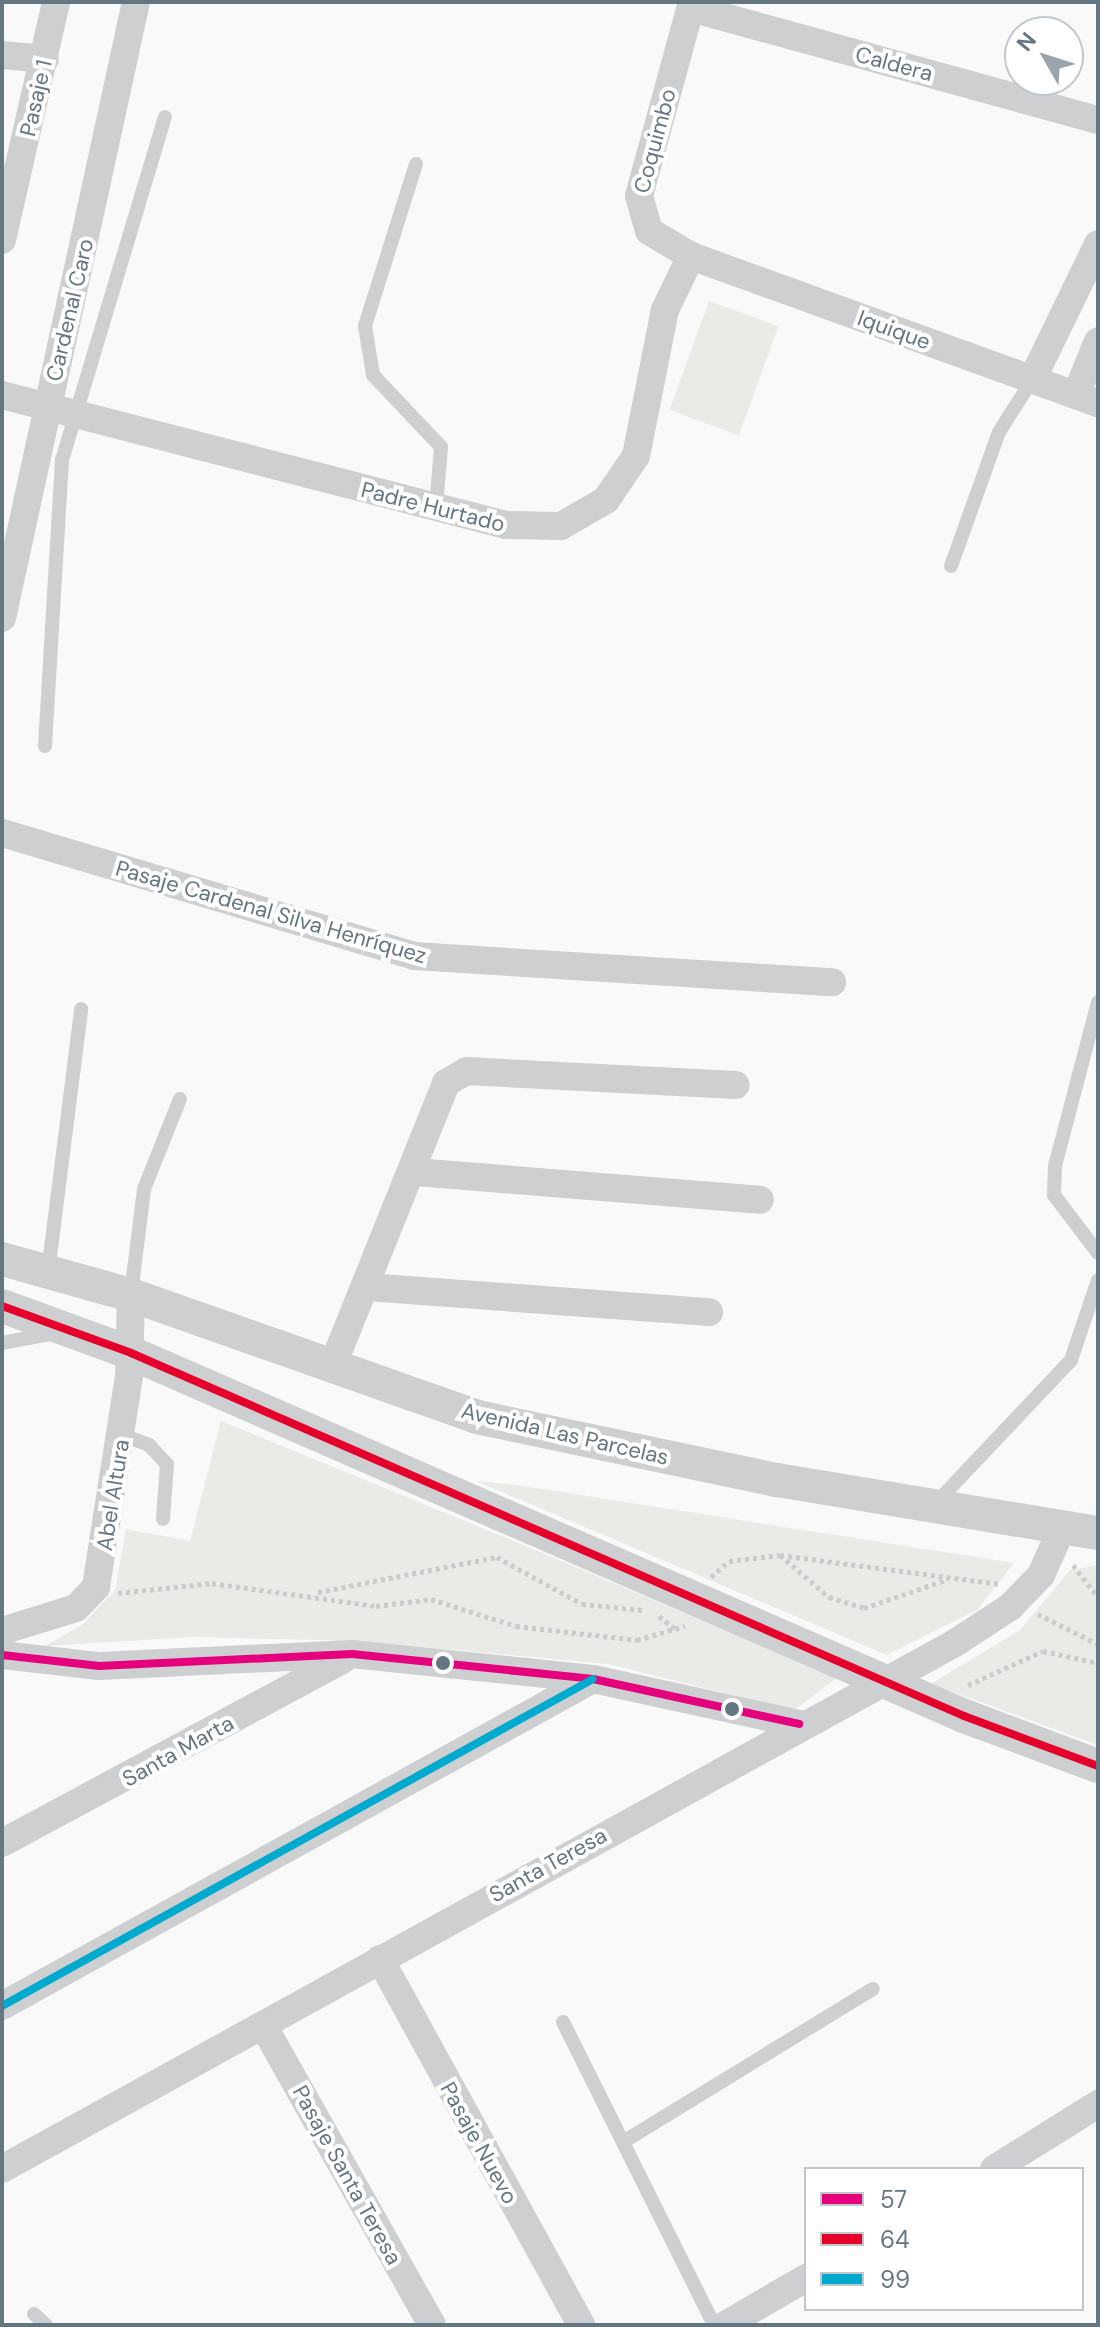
<!DOCTYPE html>
<html>
<head>
<meta charset="utf-8">
<style>
	body { margin:0 }
	#map { position:relative; width:1100px; height:2327px; overflow:hidden; background:#f9f9f9; font-family:"DM Sans",sans-serif }
	div>[style] { position:absolute }
	.green>* { inset:0; background:#e8ebe6; transform-origin:0 0 }
	.path>* { height:5px; margin-top:-2.5px; transform-origin:0; background:repeating-linear-gradient(90deg,#cbcccd 0 4px,transparent 0 8px) }
	.service>* { height:14px; margin:-7px; padding:0 7px; transform-origin:7px; border-radius:7px; background:#cecfd0 }
	.minor>* { height:28px; margin:-14px; padding:0 14px; transform-origin:14px; border-radius:14px; background:#cecfd0 }
	.tertiary>* { height:34px; margin:-17px; padding:0 17px; transform-origin:17px; border-radius:17px; background:#cecfd0 }
	.bus-1>* { height:8px; margin:-4px; padding:0 4px; transform-origin:4px; border-radius:4px; background:#e5007d }
	.bus-2>* { height:8px; margin:-4px; padding:0 4px; transform-origin:4px; border-radius:4px; background:#e4002b }
	.bus-3>* { height:8px; margin:-4px; padding:0 4px; transform-origin:4px; border-radius:4px; background:#00a9ce }
	.dots>* { width:22px; height:22px; translate:-50% -50%; box-sizing:border-box; border:4px solid #fff; border-radius:50% }
	span { translate:-50% -50%; white-space:nowrap; text-align:center; line-height:1.15; -webkit-text-stroke:8px #fff; paint-order:stroke }
	.street-label { font-size:22px; color:#657683 }
	.frame { position:absolute; inset:0; border:4px solid #657683; pointer-events:none }
	.legend { position:absolute; left:804px; top:2167px; width:280px; height:144px; box-sizing:border-box; background:#fff; border:2px solid #c1c8cd; margin:0; padding:10px 14px; list-style:none; font-size:24px; color:#657683 }
	.legend li { display:flex; align-items:center; gap:16px; height:40px }
	.legend b { width:40px; border:2px solid #c1c8cd }
	.north { position:absolute; left:1004px; top:16px; width:80px; height:80px; box-sizing:border-box; background:#fff; border:2px solid #c1c8cd; border-radius:50%; rotate:309deg; font-size:22px; font-weight:700; line-height:32px; text-align:center; color:#657683 }
	.north::after { content:''; display:block; margin:auto; width:28px; height:36px; background:#99a4ac; clip-path:polygon(50% 0,100% 100%,50% 72%,0 100%) }
</style>
</head>
<body>
<div id="map">
	<div class="green">
		<i style="left:709px;top:301px;width:74px;height:116px;rotate:20deg"></i>
		<i style="clip-path:polygon(221px 1421px,526px 1546px,837px 1678px,794px 1710px,608px 1664px,359px 1641px,193px 1637px,45px 1646px,82px 1625px,115px 1590px,126px 1529px,190px 1541px)"></i>
		<i style="clip-path:polygon(476px 1481px,523px 1486px,1014px 1563px,977px 1610px,887px 1655px)"></i>
		<i style="clip-path:polygon(1098px 1565px,1098px 1745px,931px 1684px,1020px 1630px,1070px 1570px)"></i>
	</div>
	<div class="path">
		<i style="left:780px;top:1555px;width:65px;rotate:40.6deg"></i>
		<i style="left:829px;top:1597px;width:37px;rotate:17deg"></i>
		<i style="left:864px;top:1608px;width:89px;rotate:-19deg"></i>
		<i style="left:1073px;top:1565px;width:41px;rotate:52deg"></i>
		<i style="left:711px;top:1577px;width:24px;rotate:-42deg"></i>
		<i style="left:729px;top:1561px;width:51px;rotate:-6.7deg"></i>
		<i style="left:780px;top:1555px;width:222px;rotate:7.5deg"></i>
		<i style="left:318px;top:1592px;width:182px;rotate:-11.1deg"></i>
		<i style="left:497px;top:1557px;width:97px;rotate:28.9deg"></i>
		<i style="left:582px;top:1604px;width:61px;rotate:5.6deg"></i>
		<i style="left:118px;top:1593px;width:95px;rotate:-6.1deg"></i>
		<i style="left:212px;top:1583px;width:166px;rotate:8deg"></i>
		<i style="left:376px;top:1606px;width:55px;rotate:-7.3deg"></i>
		<i style="left:431px;top:1599px;width:89px;rotate:17.6deg"></i>
		<i style="left:516px;top:1626px;width:122px;rotate:6.6deg"></i>
		<i style="left:637px;top:1640px;width:50px;rotate:-16.3deg"></i>
		<i style="left:1038px;top:1614px;width:67px;rotate:26.6deg"></i>
		<i style="left:659px;top:1616px;width:22px;rotate:39deg"></i>
		<i style="left:968px;top:1685px;width:82px;rotate:-24.4deg"></i>
		<i style="left:1043px;top:1651px;width:56px;rotate:12.3deg"></i>
	</div>
	<div class="service">
		<i style="left:416px;top:164px;width:170px;rotate:107.5deg"></i>
		<i style="left:365px;top:326px;width:50px;rotate:80.7deg"></i>
		<i style="left:373px;top:375px;width:99px;rotate:46.6deg"></i>
		<i style="left:441px;top:447px;width:61px;rotate:94.7deg"></i>
		<i style="left:951px;top:566px;width:142px;rotate:-70.3deg"></i>
		<i style="left:999px;top:432px;width:62px;rotate:-57.6deg"></i>
		<i style="left:45px;top:746px;width:287px;rotate:-86.6deg"></i>
		<i style="left:62px;top:460px;width:358px;rotate:-73.3deg"></i>
		<i style="left:1098px;top:1002px;width:170px;rotate:104.7deg"></i>
		<i style="left:1055px;top:1166px;width:29px;rotate:92deg"></i>
		<i style="left:1054px;top:1195px;width:73px;rotate:52.8deg"></i>
		<i style="left:48px;top:1272px;width:265px;rotate:-82.8deg"></i>
		<i style="left:131px;top:1294px;width:106px;rotate:-82.9deg"></i>
		<i style="left:144px;top:1189px;width:97px;rotate:-68.2deg"></i>
		<i style="left:2px;top:1343px;width:59px;rotate:-10.7deg"></i>
		<i style="left:122px;top:1435px;width:29px;rotate:20deg"></i>
		<i style="left:149px;top:1445px;width:26px;rotate:47deg"></i>
		<i style="left:167px;top:1464px;width:55px;rotate:94.2deg"></i>
		<i style="left:935px;top:1504px;width:198px;rotate:-46.6deg"></i>
		<i style="left:1071px;top:1360px;width:84px;rotate:-71.4deg"></i>
		<i style="left:563px;top:2022px;width:339px;rotate:63.5deg"></i>
		<i style="left:623px;top:2142px;width:293px;rotate:-31.5deg"></i>
		<i style="left:34px;top:2314px;width:16px;rotate:43deg"></i>
	</div>
	<div class="minor">
		<i style="left:692px;top:2px;width:201px;rotate:105.3deg"></i>
		<i style="left:639px;top:196px;width:36px;rotate:74deg"></i>
		<i style="left:649px;top:231px;width:49px;rotate:30.8deg"></i>
		<i style="left:691px;top:256px;width:433px;rotate:19.9deg"></i>
		<i style="left:691px;top:8px;width:422px;rotate:15.4deg"></i>
		<i style="left:2px;top:55px;width:43px;rotate:5.3deg"></i>
		<i style="left:2px;top:240px;width:244px;rotate:-77.2deg"></i>
		<i style="left:1032px;top:380px;width:151px;rotate:-64.1deg"></i>
		<i style="left:2px;top:395px;width:520px;rotate:14.46deg"></i>
		<i style="left:506px;top:525px;width:55px;rotate:1deg"></i>
		<i style="left:561px;top:526px;width:52px;rotate:-30deg"></i>
		<i style="left:606px;top:500px;width:53px;rotate:-55.7deg"></i>
		<i style="left:636px;top:456px;width:149px;rotate:-78.8deg"></i>
		<i style="left:665px;top:310px;width:60px;rotate:-64.3deg"></i>
		<i style="left:1076px;top:395px;width:58px;rotate:-67.8deg"></i>
		<i style="left:2px;top:618px;width:630px;rotate:-77.73deg"></i>
		<i style="left:2px;top:833px;width:430px;rotate:16.6deg"></i>
		<i style="left:414px;top:956px;width:419px;rotate:3.6deg"></i>
		<i style="left:415px;top:1172px;width:346px;rotate:4.6deg"></i>
		<i style="left:367px;top:1287px;width:343px;rotate:4.2deg"></i>
		<i style="left:332px;top:1367px;width:306px;rotate:-68.1deg"></i>
		<i style="left:446px;top:1083px;width:24px;rotate:-30deg"></i>
		<i style="left:467px;top:1071px;width:269px;rotate:3deg"></i>
		<i style="left:2px;top:1631px;width:77px;rotate:-17.3deg"></i>
		<i style="left:76px;top:1608px;width:29px;rotate:-46deg"></i>
		<i style="left:96px;top:1587px;width:214px;rotate:-81.1deg"></i>
		<i style="left:129px;top:1376px;width:81px;rotate:-88.6deg"></i>
		<i style="left:2px;top:1655px;width:98px;rotate:6.5deg"></i>
		<i style="left:99px;top:1666px;width:253px;rotate:-2.7deg"></i>
		<i style="left:352px;top:1654px;width:242px;rotate:5.9deg"></i>
		<i style="left:593px;top:1679px;width:211px;rotate:12.3deg"></i>
		<i style="left:2px;top:1843px;width:388px;rotate:-28.3deg"></i>
		<i style="left:380px;top:1959px;width:418px;rotate:61.2deg"></i>
		<i style="left:2px;top:2006px;width:675px;rotate:-28.96deg"></i>
		<i style="left:263px;top:2025px;width:344px;rotate:60.6deg"></i>
		<i style="left:2px;top:2169px;width:1089px;rotate:-28.9deg"></i>
		<i style="left:955px;top:1643px;width:66px;rotate:-33.2deg"></i>
		<i style="left:1010px;top:1607px;width:45px;rotate:-45.9deg"></i>
		<i style="left:1041px;top:1575px;width:51px;rotate:-65.9deg"></i>
		<i style="left:994px;top:2169px;width:123px;rotate:-32deg"></i>
		<i style="left:725px;top:2325px;width:94px;rotate:-30.1deg"></i>
	</div>
	<div class="tertiary">
		<i style="left:2px;top:1259px;width:134px;rotate:15.6deg"></i>
		<i style="left:131px;top:1295px;width:367px;rotate:19.4deg"></i>
		<i style="left:477px;top:1417px;width:307px;rotate:11.9deg"></i>
		<i style="left:777px;top:1480px;width:325px;rotate:9.4deg"></i>
		<i style="left:2px;top:1306px;width:137px;rotate:20deg"></i>
		<i style="left:131px;top:1353px;width:909px;rotate:23.55deg"></i>
		<i style="left:964px;top:1716px;width:143px;rotate:20.5deg"></i>
	</div>
	<div class="bus-1">
		<i style="left:2px;top:1655px;width:98px;rotate:6.5deg"></i>
		<i style="left:99px;top:1666px;width:253px;rotate:-2.7deg"></i>
		<i style="left:352px;top:1654px;width:242px;rotate:5.9deg"></i>
		<i style="left:593px;top:1679px;width:211px;rotate:12.3deg"></i>
	</div>
	<div class="bus-2">
		<i style="left:2px;top:1306px;width:137px;rotate:20deg"></i>
		<i style="left:131px;top:1353px;width:909px;rotate:23.55deg"></i>
		<i style="left:964px;top:1716px;width:143px;rotate:20.5deg"></i>
	</div>
	<div class="bus-3">
		<i style="left:2px;top:2006px;width:675px;rotate:-28.96deg"></i>
	</div>
	<div class="dots">
		<i style="left:443px;top:1663px;background:#657683"></i>
		<i style="left:732px;top:1709px;background:#657683"></i>
	</div>
	<div class="street-label">
		<span style="left:894px;top:64px;rotate:15deg">Caldera</span>
		<span style="left:36px;top:98px;rotate:-77deg">Pasaje 1</span>
		<span style="left:655px;top:141px;rotate:-75deg">Coquimbo</span>
		<span style="left:70px;top:310px;rotate:-77deg">Cardenal Caro</span>
		<span style="left:894px;top:330px;rotate:20deg">Iquique</span>
		<span style="left:433px;top:507px;rotate:14deg">Padre Hurtado</span>
		<span style="left:271px;top:912px;rotate:16deg">Pasaje Cardenal Silva Henríquez</span>
		<span style="left:565px;top:1434px;rotate:13deg">Avenida Las Parcelas</span>
		<span style="left:113px;top:1495px;rotate:-81deg">Abel Altura</span>
		<span style="left:178px;top:1751px;rotate:-29deg">Santa Marta</span>
		<span style="left:548px;top:1865px;rotate:-29deg">Santa Teresa</span>
		<span style="left:479px;top:2143px;rotate:61deg">Pasaje Nuevo</span>
		<span style="left:347px;top:2175px;rotate:61deg">Pasaje Santa Teresa</span>
	</div>
	<div class="frame"></div>
	<ul class="legend">
	<li><b style="height:10px;background:#e5007d"></b>57</li>
	<li><b style="height:10px;background:#e4002b"></b>64</li>
	<li><b style="height:10px;background:#00a9ce"></b>99</li>
	</ul>
	<div class="north">N</div>
</div>
</body>
</html>
